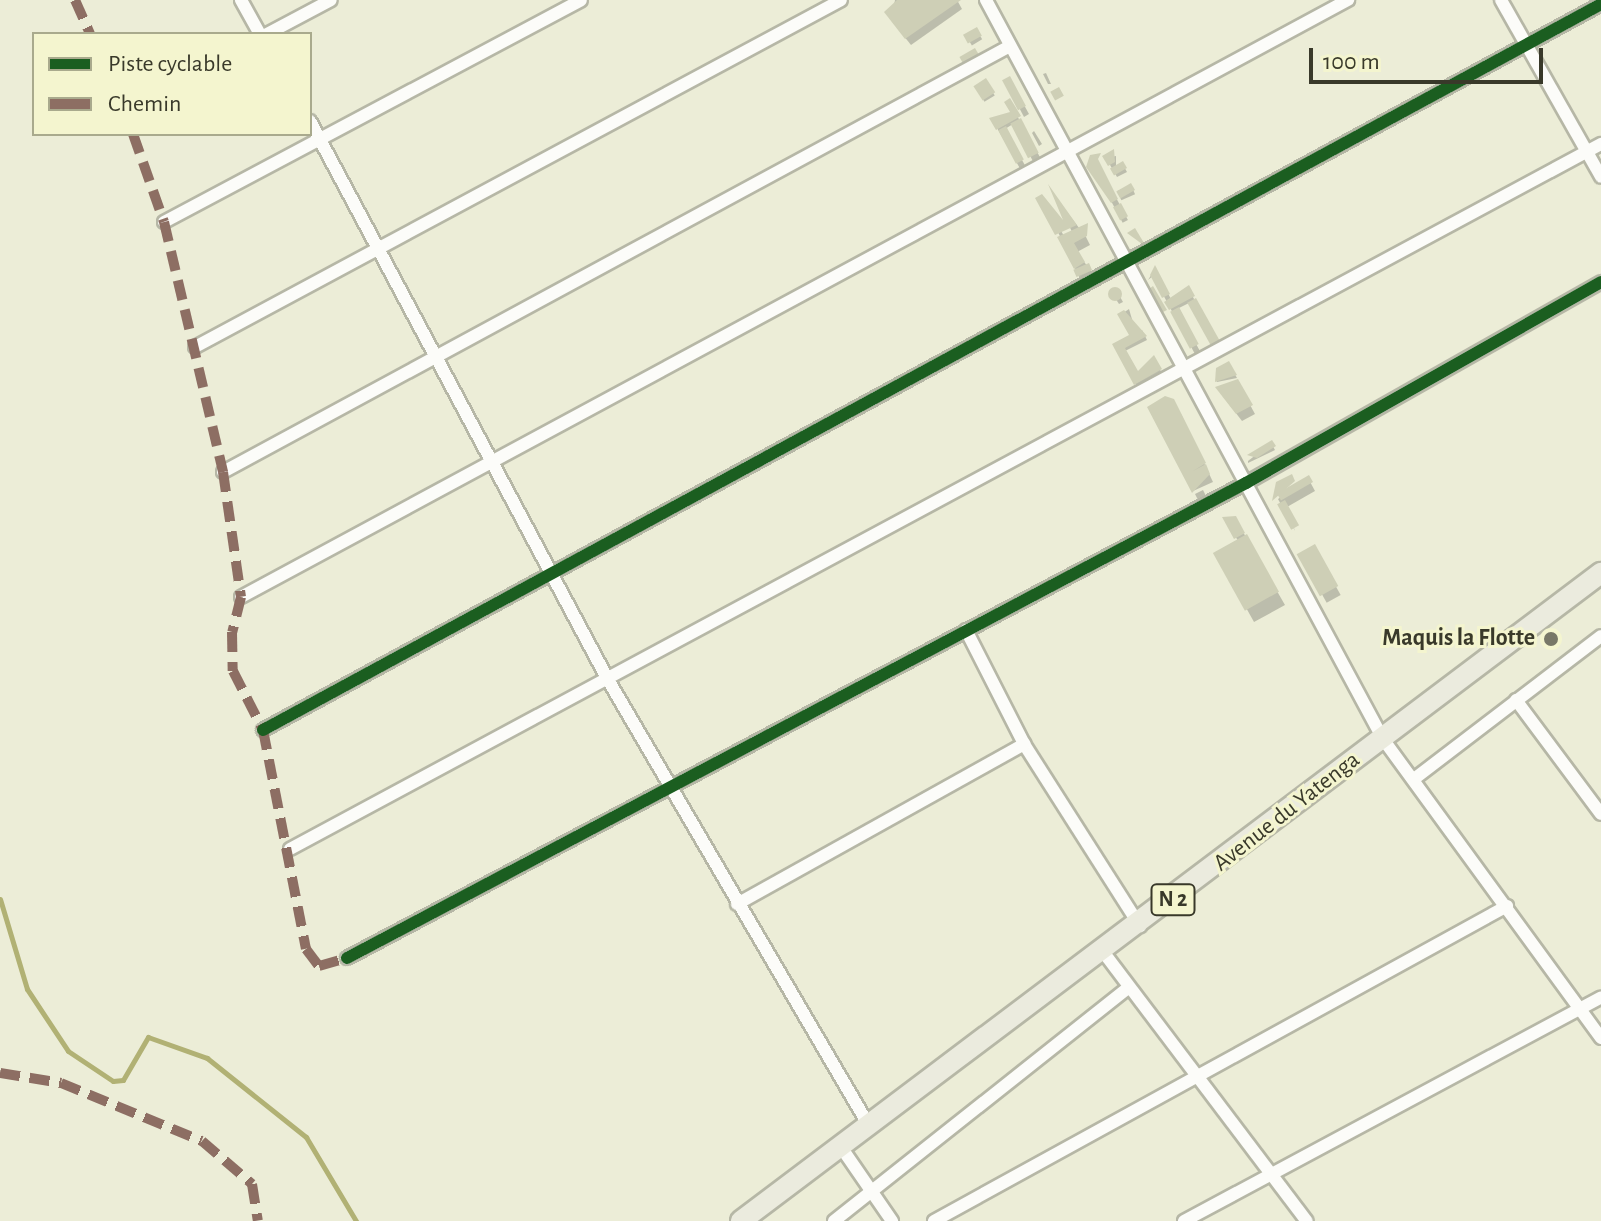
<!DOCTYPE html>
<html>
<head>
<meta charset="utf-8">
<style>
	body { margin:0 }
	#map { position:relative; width:1601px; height:1221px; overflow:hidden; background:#ecedd7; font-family:"Alegreya Sans",sans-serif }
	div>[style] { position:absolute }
	.shadow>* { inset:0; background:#0003; transform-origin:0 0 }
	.stream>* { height:5px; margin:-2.5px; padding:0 2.5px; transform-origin:2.5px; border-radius:2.5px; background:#b1b174 }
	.building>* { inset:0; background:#cecfb6; transform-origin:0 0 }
	.round { border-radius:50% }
	.roads { filter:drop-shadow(2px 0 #b6b7a6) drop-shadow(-2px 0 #b6b7a6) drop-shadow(0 2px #b6b7a6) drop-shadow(0 -2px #b6b7a6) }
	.minor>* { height:12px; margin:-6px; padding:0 6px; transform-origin:6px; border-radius:6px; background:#fcfcf9 }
	.primary>* { height:20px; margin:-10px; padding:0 10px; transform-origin:10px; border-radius:10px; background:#ebebde }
	.quiet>* { height:10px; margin-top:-5px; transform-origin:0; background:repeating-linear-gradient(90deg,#8d6e63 0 20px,transparent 0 30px) }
	.cycleway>* { height:12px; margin:-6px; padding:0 6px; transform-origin:6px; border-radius:6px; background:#1b5e20 }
	.dots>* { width:22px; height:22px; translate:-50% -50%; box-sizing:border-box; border:4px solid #f4f5cf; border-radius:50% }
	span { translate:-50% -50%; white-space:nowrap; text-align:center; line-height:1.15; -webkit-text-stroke:6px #f4f5cf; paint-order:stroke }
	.shield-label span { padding:2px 6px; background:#f4f5cf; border:2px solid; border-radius:6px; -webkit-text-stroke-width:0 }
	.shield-label { font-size:22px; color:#39392a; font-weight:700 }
	.poi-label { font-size:24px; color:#39392a; font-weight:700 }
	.right { translate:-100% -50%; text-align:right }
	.street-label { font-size:24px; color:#39392a }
	.legend { position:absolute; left:32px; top:32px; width:280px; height:104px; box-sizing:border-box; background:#f4f5cf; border:2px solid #a9aa8d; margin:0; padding:10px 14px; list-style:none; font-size:24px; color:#39392a }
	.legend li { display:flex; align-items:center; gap:16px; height:40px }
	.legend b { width:40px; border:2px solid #a9aa8d }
	.scale { position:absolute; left:1309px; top:48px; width:234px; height:36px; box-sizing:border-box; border:4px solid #39392a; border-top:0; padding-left:10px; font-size:24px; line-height:28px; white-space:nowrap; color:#39392a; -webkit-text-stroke:6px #f4f5cf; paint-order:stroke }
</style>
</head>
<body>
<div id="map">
	<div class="shadow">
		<i style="clip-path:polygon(895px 0,957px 0,962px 9px,911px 45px,891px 20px)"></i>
		<i style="left:976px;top:29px;width:12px;height:12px;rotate:59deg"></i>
		<i style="clip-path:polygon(1046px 73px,1051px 84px,1048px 84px,1043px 74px)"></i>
		<i style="clip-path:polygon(1009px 78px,1029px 114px,1024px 117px,1005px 81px)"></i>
		<i style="left:986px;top:81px;width:17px;height:12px;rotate:59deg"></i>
		<i style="clip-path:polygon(1009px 101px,1041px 159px,1047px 157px,1035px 165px,1013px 124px,1005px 129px,1027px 169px,1022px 172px,992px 119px,1013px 113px)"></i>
		<i style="clip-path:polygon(1034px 131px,1042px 144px,1039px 146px,1032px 133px)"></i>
		<i style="clip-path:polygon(1116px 156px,1116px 166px,1122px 163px,1127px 172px,1117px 177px,1106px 158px)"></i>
		<i style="left:1096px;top:160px;width:68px;height:6px;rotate:62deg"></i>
		<i style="left:1131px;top:185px;width:10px;height:15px;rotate:66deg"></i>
		<i style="clip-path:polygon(1041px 196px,1064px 236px,1072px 232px,1057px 199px,1086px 237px,1090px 245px,1077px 252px,1093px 274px,1081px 281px)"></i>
		<i style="clip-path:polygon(1155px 269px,1171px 299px,1188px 288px,1222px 350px,1189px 303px,1177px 309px,1201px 353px,1196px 356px,1153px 276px,1148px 280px)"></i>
		<i style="clip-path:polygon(1115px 288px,1123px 302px,1119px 304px,1110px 290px)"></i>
		<i style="clip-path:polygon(1129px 309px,1136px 333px,1142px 330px,1147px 340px,1125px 351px,1137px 374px,1153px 358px,1165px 378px,1140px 392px,1115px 344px,1131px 335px,1120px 315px)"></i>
		<i style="clip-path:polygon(1229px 364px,1237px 378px,1217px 382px,1216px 380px)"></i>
		<i style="clip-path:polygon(1237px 381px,1255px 414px,1242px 421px,1222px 395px)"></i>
		<i style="clip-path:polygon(1181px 414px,1213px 482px,1193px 491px)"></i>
		<i style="clip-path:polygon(1271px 443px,1275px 450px,1248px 463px,1248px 461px)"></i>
		<i style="clip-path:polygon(1308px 478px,1315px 491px,1287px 507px,1295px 531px,1278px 499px)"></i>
		<i style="left:1203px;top:490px;width:7px;height:9px;rotate:63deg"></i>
		<i style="clip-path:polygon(1235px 518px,1285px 605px,1254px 622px,1216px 554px,1238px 541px,1226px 519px)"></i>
		<i style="left:1314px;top:547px;width:55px;height:16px;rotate:61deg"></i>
	</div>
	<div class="stream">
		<i style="left:0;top:899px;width:94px;rotate:73.3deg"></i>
		<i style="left:27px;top:989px;width:74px;rotate:56.5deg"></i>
		<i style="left:68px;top:1051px;width:54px;rotate:33.7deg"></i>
		<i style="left:113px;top:1081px;width:10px;rotate:-6deg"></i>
		<i style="left:123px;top:1080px;width:50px;rotate:-59.8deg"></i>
		<i style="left:148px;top:1037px;width:63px;rotate:19.6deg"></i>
		<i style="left:207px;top:1058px;width:127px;rotate:38.6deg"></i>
		<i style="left:306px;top:1137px;width:98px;rotate:59.2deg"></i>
	</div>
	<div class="building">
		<i style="clip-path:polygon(897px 0,961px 0,905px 39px,884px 12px)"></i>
		<i style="left:977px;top:27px;width:10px;height:16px;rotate:61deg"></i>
		<i style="left:975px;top:48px;width:8px;height:18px;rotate:60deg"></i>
		<i style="left:1010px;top:76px;width:34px;height:9px;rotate:62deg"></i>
		<i style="left:986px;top:78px;width:17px;height:15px;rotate:57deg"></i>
		<i style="left:1059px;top:87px;width:10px;height:10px;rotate:61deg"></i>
		<i style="clip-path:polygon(1010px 98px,1021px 116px,996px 130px,989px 118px,1010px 112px,1004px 102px)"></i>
		<i style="left:1021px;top:118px;width:39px;height:12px;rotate:63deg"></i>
		<i style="left:1006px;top:126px;width:38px;height:9px;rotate:62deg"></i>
		<i style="clip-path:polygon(1114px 149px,1115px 162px,1108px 166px,1102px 156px)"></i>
		<i style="clip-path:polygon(1101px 153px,1098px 159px,1118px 199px,1111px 203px,1086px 167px,1090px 155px)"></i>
		<i style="left:1123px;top:161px;width:8px;height:15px;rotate:60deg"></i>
		<i style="left:1131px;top:183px;width:8px;height:17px;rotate:60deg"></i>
		<i style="clip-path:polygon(1048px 184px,1077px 225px,1055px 235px,1035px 198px,1042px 194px,1063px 220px)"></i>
		<i style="left:1121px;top:203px;width:15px;height:9px;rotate:62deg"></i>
		<i style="clip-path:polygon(1088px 223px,1087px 236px,1074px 243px,1085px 262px,1074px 269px,1057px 237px)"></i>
		<i style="clip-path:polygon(1135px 228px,1144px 243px,1142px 244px,1127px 233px)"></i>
		<i style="left:1089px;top:263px;width:8px;height:17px;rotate:67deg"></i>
		<i style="clip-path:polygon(1155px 265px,1170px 294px,1162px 298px,1150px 275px)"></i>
		<i style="clip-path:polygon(1189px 285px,1195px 296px,1169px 310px,1164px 302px)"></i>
		<i style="clip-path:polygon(1153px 286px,1167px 310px,1161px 313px,1149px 289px)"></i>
		<i class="round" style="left:1108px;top:287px;width:14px;height:14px"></i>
		<i style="left:1196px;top:298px;width:49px;height:10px;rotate:61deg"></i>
		<i style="left:1179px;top:307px;width:42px;height:10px;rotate:62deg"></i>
		<i style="clip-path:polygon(1124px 310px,1147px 336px,1125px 348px,1138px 371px,1154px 355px,1162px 369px,1134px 385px,1112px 344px,1129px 335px,1117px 314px)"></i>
		<i style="clip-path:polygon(1229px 361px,1237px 375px,1215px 382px,1216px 368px)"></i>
		<i style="clip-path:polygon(1238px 379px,1253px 405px,1236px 414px,1215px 387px)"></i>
		<i style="clip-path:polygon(1165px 396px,1174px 399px,1206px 463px,1193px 471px,1206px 464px,1210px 474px,1192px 493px,1147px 407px)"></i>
		<i style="clip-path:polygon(1272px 440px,1276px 446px,1257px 458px,1247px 455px)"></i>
		<i style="clip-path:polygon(1292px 474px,1295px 481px,1272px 501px,1276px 482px)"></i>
		<i style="left:1309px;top:475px;width:8px;height:37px;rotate:60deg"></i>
		<i style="left:1285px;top:500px;width:29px;height:9px;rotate:61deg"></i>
		<i style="clip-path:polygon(1236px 516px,1245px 533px,1234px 539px,1222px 517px)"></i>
		<i style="left:1247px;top:534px;width:66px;height:39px;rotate:61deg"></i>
		<i style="left:1315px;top:544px;width:48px;height:21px;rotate:61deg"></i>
	</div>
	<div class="roads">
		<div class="minor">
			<i style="left:241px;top:0;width:39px;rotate:61deg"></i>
			<i style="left:986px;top:0;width:839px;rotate:61.75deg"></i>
			<i style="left:1383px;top:739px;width:370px;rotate:53.9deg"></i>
			<i style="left:1501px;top:0;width:203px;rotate:60.5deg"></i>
			<i style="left:267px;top:34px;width:72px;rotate:-28deg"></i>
			<i style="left:310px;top:121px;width:631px;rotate:61.93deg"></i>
			<i style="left:607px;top:678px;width:517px;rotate:59.66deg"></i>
			<i style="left:164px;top:222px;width:472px;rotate:-28deg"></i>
			<i style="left:195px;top:347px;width:733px;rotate:-28.24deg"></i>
			<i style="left:223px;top:472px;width:895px;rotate:-28.43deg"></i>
			<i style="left:241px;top:597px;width:1258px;rotate:-28.34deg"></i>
			<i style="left:966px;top:630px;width:128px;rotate:63deg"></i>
			<i style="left:1024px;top:744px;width:216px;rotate:57.5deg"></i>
			<i style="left:1516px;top:700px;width:142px;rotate:53.3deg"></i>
			<i style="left:263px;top:730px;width:1522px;rotate:-28.48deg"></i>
			<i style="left:1414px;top:779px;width:235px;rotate:-37.4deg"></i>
			<i style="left:290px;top:849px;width:1489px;rotate:-28.27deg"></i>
			<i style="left:737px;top:904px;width:329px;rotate:-29.1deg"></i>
			<i style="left:1104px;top:953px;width:336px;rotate:52.9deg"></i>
			<i style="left:347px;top:958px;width:1017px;rotate:-27.85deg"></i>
			<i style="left:1246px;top:483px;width:408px;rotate:-29.5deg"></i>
			<i style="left:841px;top:1147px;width:90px;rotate:55.4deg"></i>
			<i style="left:834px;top:1221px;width:375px;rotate:-38.4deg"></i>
			<i style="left:934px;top:1221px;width:654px;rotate:-28.8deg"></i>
			<i style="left:1184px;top:1221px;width:473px;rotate:-28.2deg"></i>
		</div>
		<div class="primary">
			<i style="left:741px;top:1221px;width:1077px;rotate:-37deg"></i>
		</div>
	</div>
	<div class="quiet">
		<i style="left:75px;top:0;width:37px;rotate:66deg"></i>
		<i style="left:133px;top:134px;width:93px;rotate:70.6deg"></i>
		<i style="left:164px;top:222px;width:257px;rotate:76.7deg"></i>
		<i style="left:223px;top:472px;width:126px;rotate:81.8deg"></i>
		<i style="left:241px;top:597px;width:36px;rotate:104deg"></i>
		<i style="left:232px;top:632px;width:39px;rotate:89deg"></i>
		<i style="left:233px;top:671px;width:66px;rotate:63deg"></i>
		<i style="left:263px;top:730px;width:223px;rotate:78.9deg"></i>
		<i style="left:306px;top:949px;width:21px;rotate:53deg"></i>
		<i style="left:319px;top:966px;width:29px;rotate:-16deg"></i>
		<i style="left:0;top:1073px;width:62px;rotate:9.3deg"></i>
		<i style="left:61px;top:1083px;width:152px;rotate:22.4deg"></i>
		<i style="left:202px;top:1141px;width:66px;rotate:40.7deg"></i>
		<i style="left:252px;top:1184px;width:37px;rotate:81deg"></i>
	</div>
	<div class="cycleway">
		<i style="left:263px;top:730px;width:1522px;rotate:-28.48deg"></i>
		<i style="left:347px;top:958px;width:1017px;rotate:-27.85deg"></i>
		<i style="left:1246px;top:483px;width:408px;rotate:-29.5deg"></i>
	</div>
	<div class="dots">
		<i style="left:1551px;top:639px;background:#787867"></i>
	</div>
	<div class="shield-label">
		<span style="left:1173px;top:900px">N 2</span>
	</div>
	<div class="poi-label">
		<span class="right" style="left:1535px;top:639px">Maquis la Flotte</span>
	</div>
	<div class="street-label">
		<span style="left:1287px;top:812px;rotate:-38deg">Avenue du Yatenga</span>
	</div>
	<ul class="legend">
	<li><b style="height:10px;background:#1b5e20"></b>Piste cyclable</li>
	<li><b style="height:10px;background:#8d6e63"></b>Chemin</li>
	</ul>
	<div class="scale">100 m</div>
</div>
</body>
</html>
